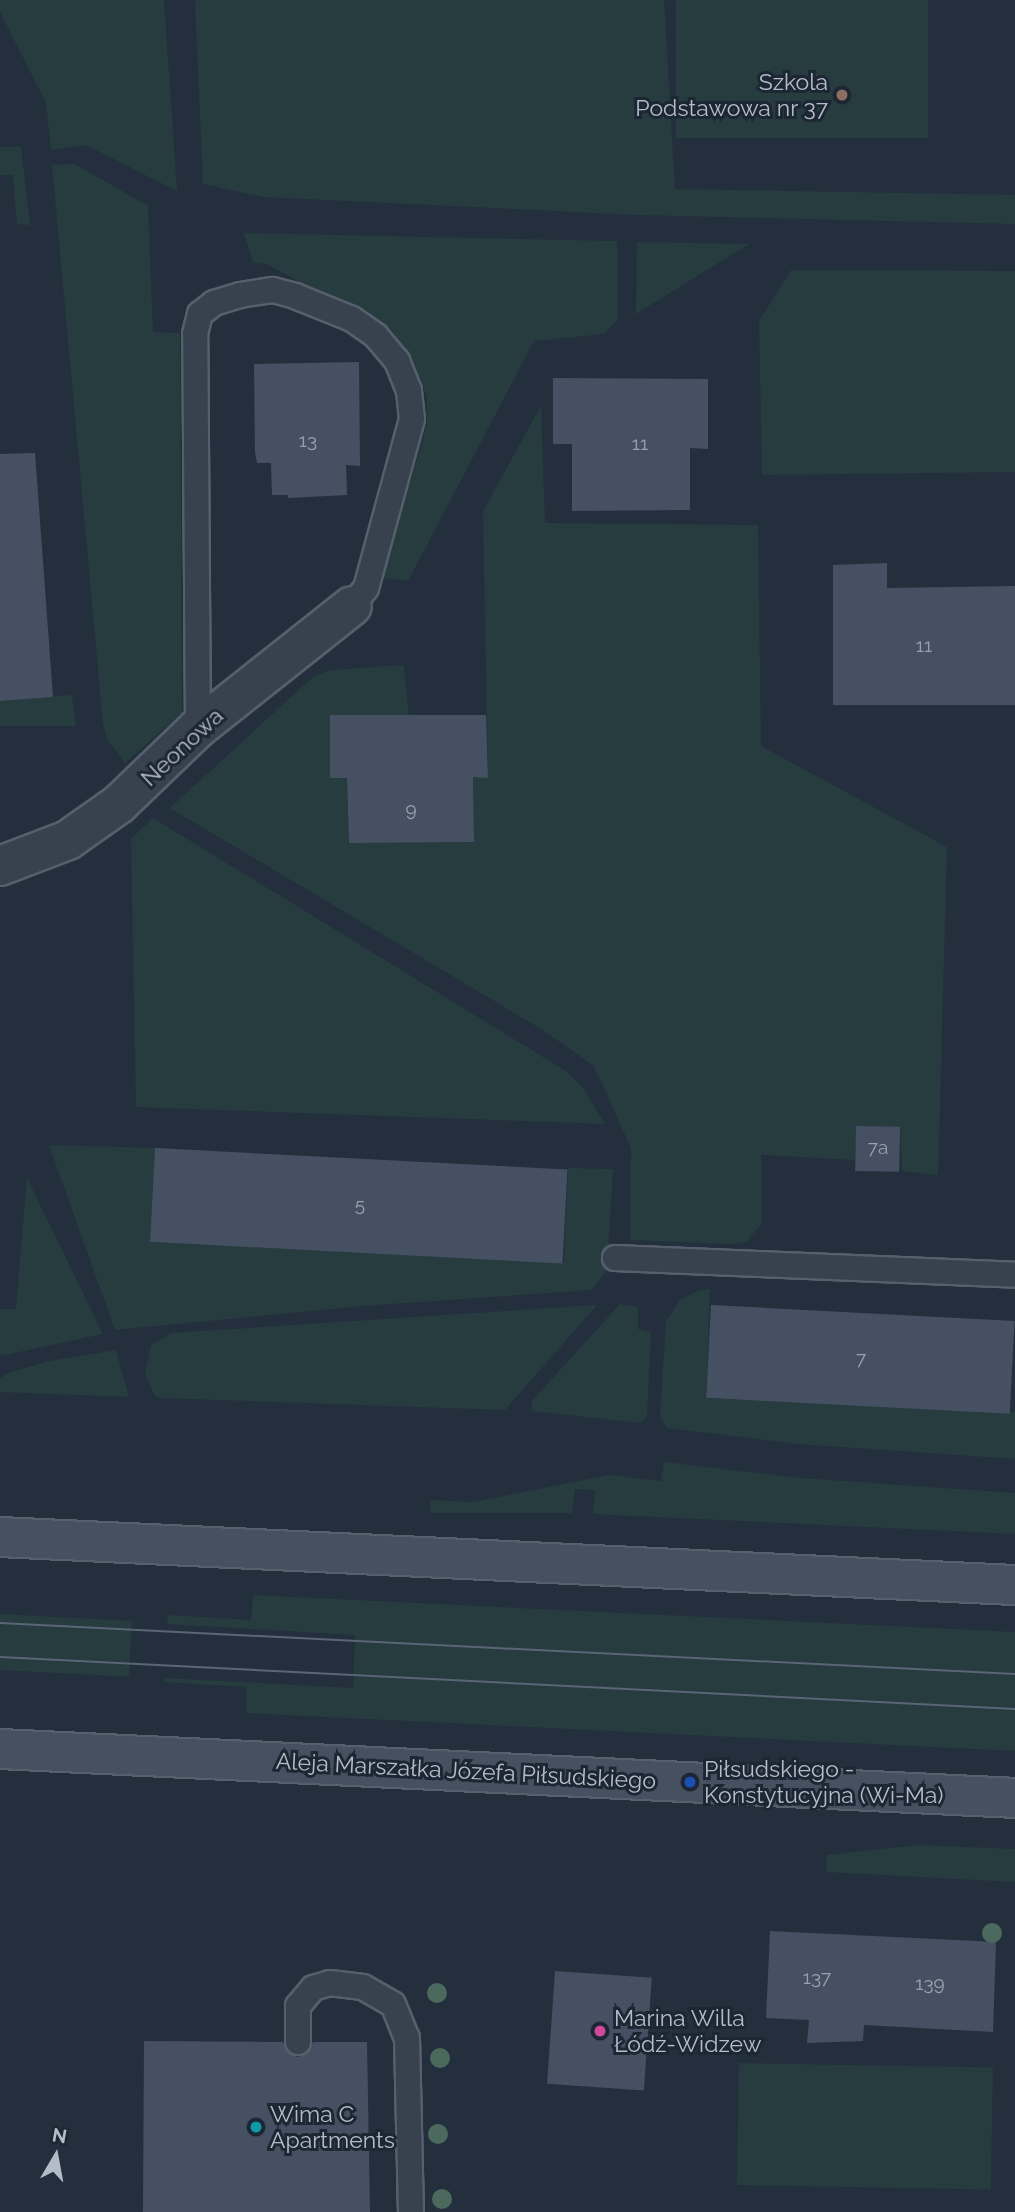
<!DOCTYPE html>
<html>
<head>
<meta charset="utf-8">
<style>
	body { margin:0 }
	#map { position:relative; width:1015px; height:2212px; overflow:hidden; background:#242f3e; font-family:Raleway,sans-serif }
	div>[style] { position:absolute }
	.green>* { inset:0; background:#263c3f; transform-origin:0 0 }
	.building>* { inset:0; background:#455162; transform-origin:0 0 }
	.roads { filter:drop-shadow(2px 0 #565f6c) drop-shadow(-2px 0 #565f6c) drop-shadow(0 2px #565f6c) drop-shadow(0 -2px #565f6c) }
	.lane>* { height:24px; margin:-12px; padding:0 12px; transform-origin:12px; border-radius:12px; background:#38414e }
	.street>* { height:38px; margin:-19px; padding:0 19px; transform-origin:19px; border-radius:19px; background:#38414e }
	.secondary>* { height:38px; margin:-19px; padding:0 19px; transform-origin:19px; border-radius:19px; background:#465061 }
	.tram>* { height:2px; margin:-1px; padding:0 1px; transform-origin:1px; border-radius:1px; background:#5a6575 }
	.trees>* { width:20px; height:20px; margin:-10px; border-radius:50%; background:#4b6a5d }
	.dots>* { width:19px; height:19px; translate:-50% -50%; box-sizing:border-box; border:4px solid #1d2633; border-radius:50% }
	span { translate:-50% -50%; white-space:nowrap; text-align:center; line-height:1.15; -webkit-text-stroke:6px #1d2633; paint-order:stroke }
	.number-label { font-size:19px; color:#98a1af }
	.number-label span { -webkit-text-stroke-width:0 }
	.poi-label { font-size:23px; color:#b4bcc9 }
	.right { translate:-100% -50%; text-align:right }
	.left { translate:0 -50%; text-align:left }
	.street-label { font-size:23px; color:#b4bcc9 }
	.north { position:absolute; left:21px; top:2121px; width:70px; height:70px; -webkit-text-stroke:5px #1d2633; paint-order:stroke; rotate:10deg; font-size:19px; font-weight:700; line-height:28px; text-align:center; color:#b4bcc9 }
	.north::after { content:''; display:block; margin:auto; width:24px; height:32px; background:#b4bcc9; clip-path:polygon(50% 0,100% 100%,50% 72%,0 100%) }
</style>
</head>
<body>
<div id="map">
	<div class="green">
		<i style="clip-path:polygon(0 0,164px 0,177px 191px,86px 145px,51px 150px,46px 103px,0 12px)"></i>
		<i style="clip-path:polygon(195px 0,664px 0,675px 189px,1015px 195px,1015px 224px,638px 215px,263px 197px,203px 184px)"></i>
		<i style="left:676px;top:0;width:252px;height:138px"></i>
		<i style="clip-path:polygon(0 147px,21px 147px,30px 225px,17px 224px,13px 175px,0 175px)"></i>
		<i style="clip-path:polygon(75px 164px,148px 206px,153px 332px,180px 333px,182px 713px,125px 763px,107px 739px,103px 724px,52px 165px)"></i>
		<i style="clip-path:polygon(244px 233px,617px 241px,618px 319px,604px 334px,534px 341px,408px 581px,382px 578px,427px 425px,427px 398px,421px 380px,395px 335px,267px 264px,253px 262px)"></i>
		<i style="clip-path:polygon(637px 242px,749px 244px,636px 314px)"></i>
		<i style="clip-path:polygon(791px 270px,1015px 271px,1015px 472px,762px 475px,759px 321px)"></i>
		<i style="clip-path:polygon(541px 406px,545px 523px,758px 525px,761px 746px,947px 847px,938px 1175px,902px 1171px,900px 1127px,857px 1126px,857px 1160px,761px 1155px,762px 1223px,746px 1242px,731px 1244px,630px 1240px,631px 1148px,594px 1066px,543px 1030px,170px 808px,313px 677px,331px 670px,404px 665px,409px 715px,330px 715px,347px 778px,349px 843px,474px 842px,473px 777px,488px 777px,483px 511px)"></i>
		<i style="clip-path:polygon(72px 695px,76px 726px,0 726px,0 701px)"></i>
		<i style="clip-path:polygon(153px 818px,566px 1071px,583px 1088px,605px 1124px,136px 1107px,131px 839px)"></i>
		<i style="clip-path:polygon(49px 1145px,155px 1148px,153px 1242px,564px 1263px,568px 1168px,613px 1169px,607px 1270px,592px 1290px,363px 1306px,115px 1330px)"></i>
		<i style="clip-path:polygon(27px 1178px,103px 1334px,0 1356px,0 1309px,16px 1309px)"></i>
		<i style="clip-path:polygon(710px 1289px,706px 1398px,1015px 1412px,1015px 1459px,798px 1444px,667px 1428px,660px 1417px,666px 1321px,680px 1300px,699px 1290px)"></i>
		<i style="clip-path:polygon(620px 1304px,638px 1307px,638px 1329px,651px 1332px,647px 1416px,641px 1423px,531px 1411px,532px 1401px)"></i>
		<i style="clip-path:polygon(597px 1305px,505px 1410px,161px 1398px,155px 1396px,145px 1374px,151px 1346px,171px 1333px)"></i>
		<i style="clip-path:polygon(116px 1350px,129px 1397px,0 1392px,0 1378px,9px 1373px,49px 1361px)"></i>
		<i style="clip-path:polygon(664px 1462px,801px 1478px,1015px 1493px,1015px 1534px,593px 1514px,595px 1490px,575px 1489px,572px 1513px,430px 1513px,431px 1500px,473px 1502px,610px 1475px,661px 1481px)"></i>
		<i style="clip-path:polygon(253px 1595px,1015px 1632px,1015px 1751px,246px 1713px,247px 1687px,164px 1682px,164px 1678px,353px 1688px,355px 1635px,167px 1624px,168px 1615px,251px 1620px)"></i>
		<i style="left:0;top:1614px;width:132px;height:56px;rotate:3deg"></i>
		<i style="clip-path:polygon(917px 1845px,1015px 1849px,1015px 1882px,826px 1872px,827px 1855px)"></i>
		<i style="left:739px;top:2063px;width:254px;height:122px;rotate:1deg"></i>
	</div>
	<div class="building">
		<i style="clip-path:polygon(359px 362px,360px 466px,346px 465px,347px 495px,288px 498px,288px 495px,272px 495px,271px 463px,257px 463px,255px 452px,254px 364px)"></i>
		<i style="clip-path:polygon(553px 378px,708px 379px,708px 449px,690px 448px,690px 510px,572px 511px,572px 444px,553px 444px)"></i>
		<i style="clip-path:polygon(35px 453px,53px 697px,0 701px,0 454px)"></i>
		<i style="clip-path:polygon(887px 563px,887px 588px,1015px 586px,1015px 705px,833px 705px,833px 565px)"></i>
		<i style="clip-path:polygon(330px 715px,486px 715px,488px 778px,473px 777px,474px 842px,349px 843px,347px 778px,330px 778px)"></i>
		<i style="left:856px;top:1126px;width:44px;height:45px;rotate:1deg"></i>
		<i style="left:155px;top:1148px;width:413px;height:94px;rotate:3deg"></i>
		<i style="left:711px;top:1305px;width:304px;height:93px;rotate:3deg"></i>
		<i style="clip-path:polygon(770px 1931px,996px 1942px,993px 2032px,864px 2025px,863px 2041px,807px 2043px,809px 2020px,766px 2018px)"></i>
		<i style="left:555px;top:1971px;width:97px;height:113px;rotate:4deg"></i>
		<i style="clip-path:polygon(144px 2041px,283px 2042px,286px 2050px,297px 2057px,306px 2054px,313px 2042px,367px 2042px,370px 2212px,143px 2212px)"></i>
	</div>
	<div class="roads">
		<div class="lane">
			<i style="left:198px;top:728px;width:394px;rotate:-90.4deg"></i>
			<i style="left:195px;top:334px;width:21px;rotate:-76deg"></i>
			<i style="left:200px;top:314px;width:18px;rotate:-38deg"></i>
			<i style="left:214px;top:303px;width:27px;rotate:-17deg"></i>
			<i style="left:240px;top:295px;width:33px;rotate:-9deg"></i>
			<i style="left:273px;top:290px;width:23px;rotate:15deg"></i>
			<i style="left:295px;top:296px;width:61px;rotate:22deg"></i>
			<i style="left:352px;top:319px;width:29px;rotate:35deg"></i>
			<i style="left:376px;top:336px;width:33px;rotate:50deg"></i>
			<i style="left:397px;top:361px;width:32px;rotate:68deg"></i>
			<i style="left:409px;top:391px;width:28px;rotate:84deg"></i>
			<i style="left:412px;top:419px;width:175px;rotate:105.2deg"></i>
			<i style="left:366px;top:588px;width:23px;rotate:128deg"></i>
			<i style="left:615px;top:1258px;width:400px;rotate:2.4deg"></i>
			<i style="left:298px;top:2042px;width:36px;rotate:-90deg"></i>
			<i style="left:298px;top:2006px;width:23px;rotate:-50deg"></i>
			<i style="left:313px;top:1988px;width:18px;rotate:-16deg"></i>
			<i style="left:330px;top:1983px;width:33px;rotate:7deg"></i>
			<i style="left:363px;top:1987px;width:34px;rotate:30deg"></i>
			<i style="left:393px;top:2004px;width:37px;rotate:68deg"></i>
			<i style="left:407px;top:2038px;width:174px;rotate:88.7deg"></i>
		</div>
		<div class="street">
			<i style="left:0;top:866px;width:73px;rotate:-20.9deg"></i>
			<i style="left:68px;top:840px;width:62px;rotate:-35.2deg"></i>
			<i style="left:119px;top:804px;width:110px;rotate:-43.9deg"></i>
			<i style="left:198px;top:728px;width:196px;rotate:-38.4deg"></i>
		</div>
		<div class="secondary">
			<i style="left:0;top:1537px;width:1016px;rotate:2.71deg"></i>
			<i style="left:0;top:1749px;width:1016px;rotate:2.76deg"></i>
		</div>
	</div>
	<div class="tram">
		<i style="left:0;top:1623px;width:1016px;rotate:2.88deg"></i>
		<i style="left:0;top:1657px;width:1016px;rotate:2.93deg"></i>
	</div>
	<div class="trees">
		<i style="left:992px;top:1933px"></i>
		<i style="left:437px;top:1993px"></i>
		<i style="left:440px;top:2058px"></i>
		<i style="left:438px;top:2134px"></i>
		<i style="left:442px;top:2199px"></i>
	</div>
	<div class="dots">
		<i style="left:842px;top:95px;background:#8d6e63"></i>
		<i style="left:690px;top:1782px;background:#1a4fb4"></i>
		<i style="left:600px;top:2031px;background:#d1479c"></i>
		<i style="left:256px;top:2127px;background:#0f9aa8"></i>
	</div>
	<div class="number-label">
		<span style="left:308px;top:441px">13</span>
		<span style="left:640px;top:444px">11</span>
		<span style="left:924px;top:646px">11</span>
		<span style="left:411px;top:810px">9</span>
		<span style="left:878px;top:1148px">7a</span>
		<span style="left:360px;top:1205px">5</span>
		<span style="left:861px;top:1359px">7</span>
		<span style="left:817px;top:1978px">137</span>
		<span style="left:930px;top:1984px">139</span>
	</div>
	<div class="poi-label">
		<span class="right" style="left:828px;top:95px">Szkola<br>Podstawowa nr 37</span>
		<span class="left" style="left:704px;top:1782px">Piłsudskiego -<br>Konstytucyjna (Wi-Ma)</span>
		<span class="left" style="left:614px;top:2031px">Marina Willa<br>Łódź-Widzew</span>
		<span class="left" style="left:270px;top:2127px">Wima C<br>Apartments</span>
	</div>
	<div class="street-label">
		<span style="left:182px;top:747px;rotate:-43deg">Neonowa</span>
		<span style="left:466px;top:1771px;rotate:3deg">Aleja Marszałka Józefa Piłsudskiego</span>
	</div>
	<div class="north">N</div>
</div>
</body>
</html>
